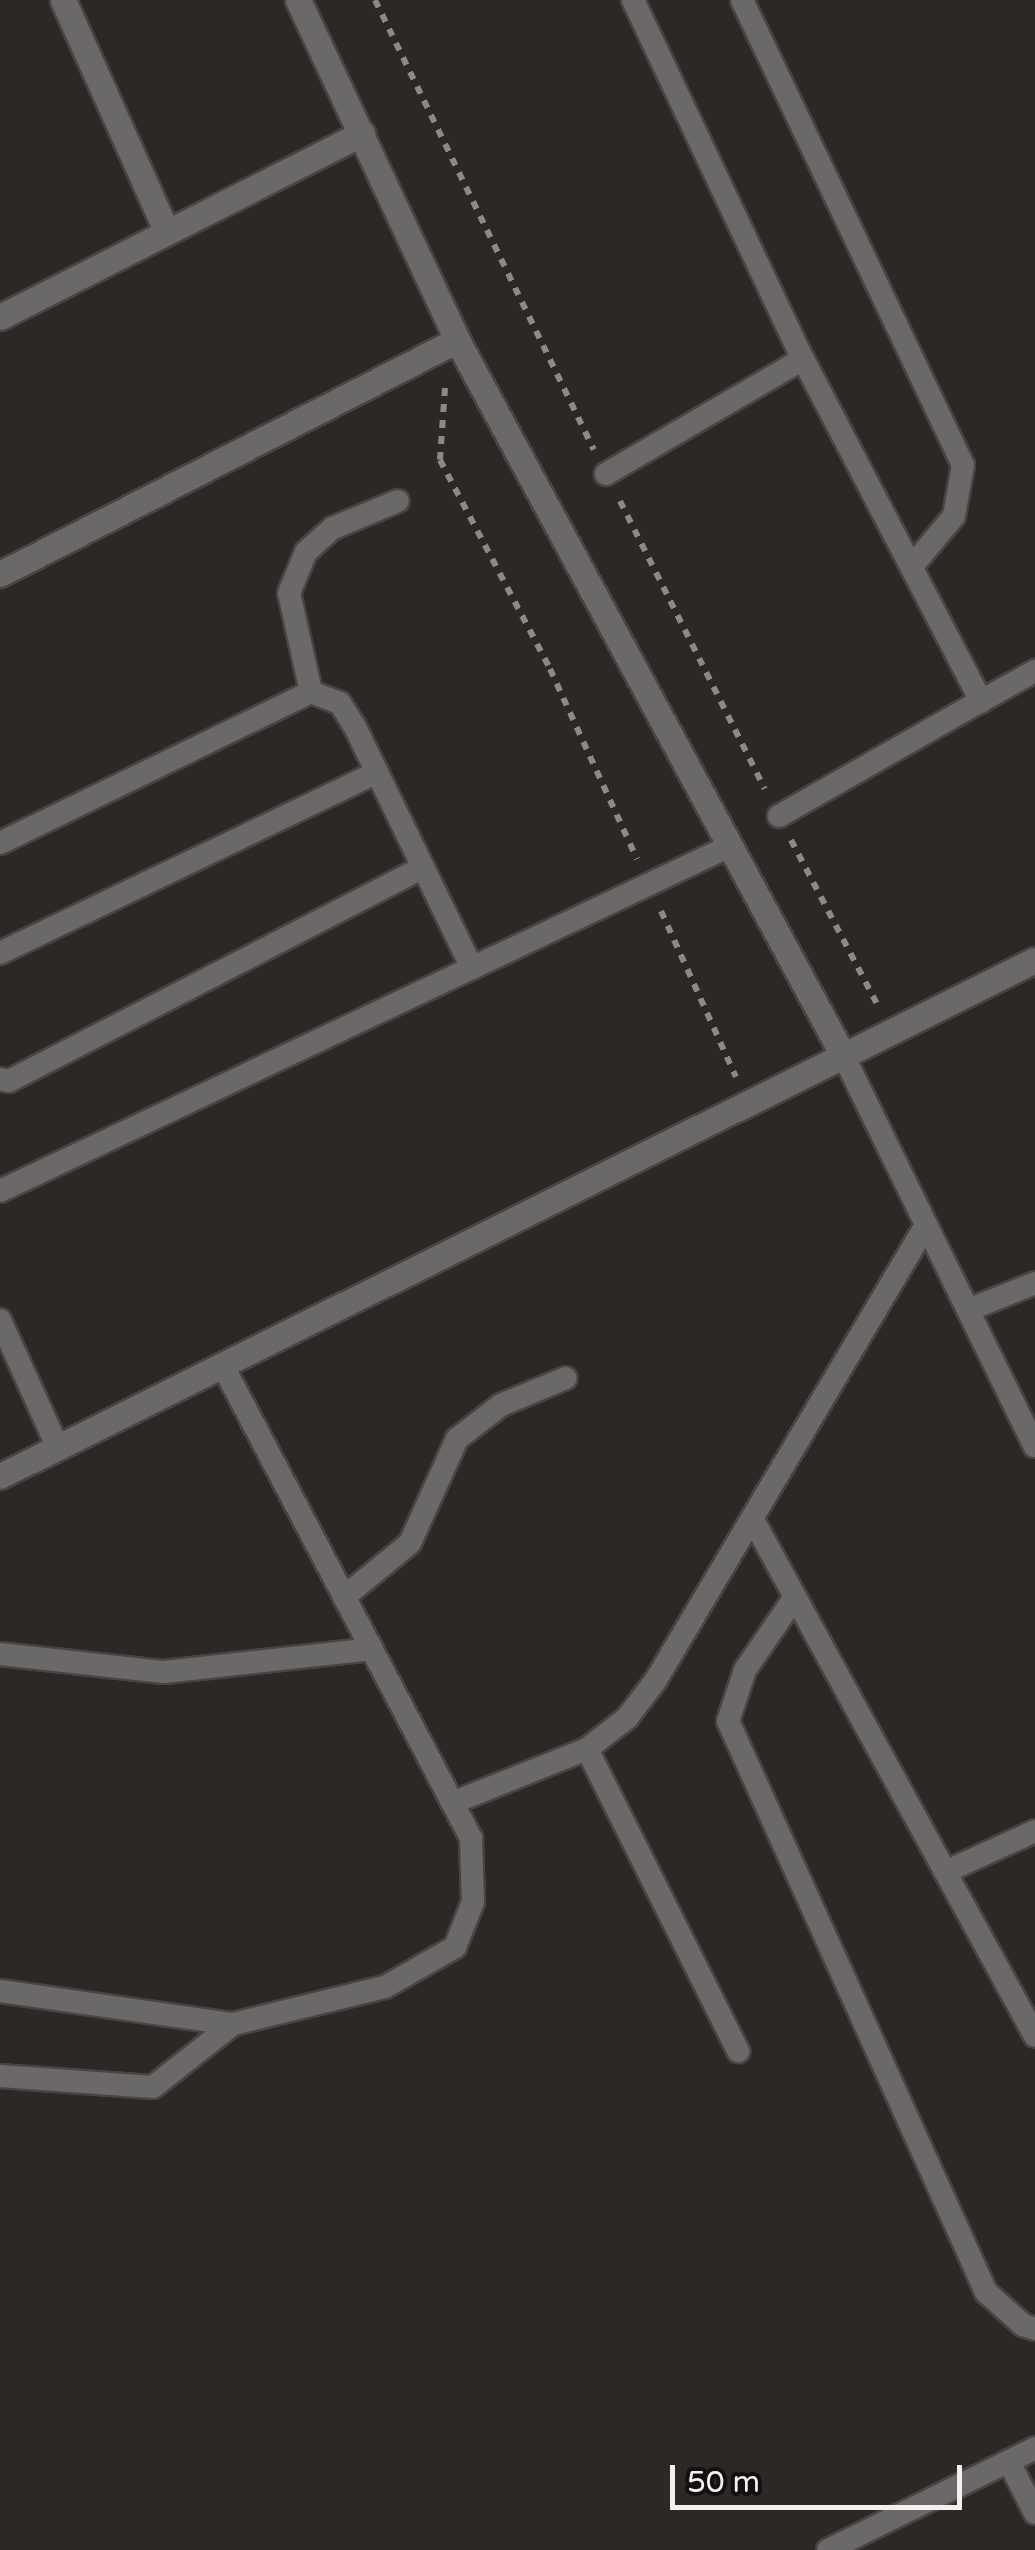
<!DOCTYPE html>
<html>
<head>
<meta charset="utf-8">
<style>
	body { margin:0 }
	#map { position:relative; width:1035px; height:2550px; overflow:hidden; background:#2d2825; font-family:"Varela Round",sans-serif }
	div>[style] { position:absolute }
	.path>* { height:6px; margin-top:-3px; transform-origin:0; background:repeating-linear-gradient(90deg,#8e8987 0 8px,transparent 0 16px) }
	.roads { filter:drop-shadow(2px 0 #494441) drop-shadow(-2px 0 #494441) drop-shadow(0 2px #494441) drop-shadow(0 -2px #494441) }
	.lane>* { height:22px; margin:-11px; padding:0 11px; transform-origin:11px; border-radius:11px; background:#6b6869 }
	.street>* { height:25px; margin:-12.5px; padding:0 12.5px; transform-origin:12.5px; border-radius:12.5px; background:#6b6869 }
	span { translate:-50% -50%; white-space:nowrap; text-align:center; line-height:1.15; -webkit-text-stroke:8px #131110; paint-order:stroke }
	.scale { position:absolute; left:670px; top:2465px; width:292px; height:45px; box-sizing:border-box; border:5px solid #f3f0ee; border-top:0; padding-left:12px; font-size:30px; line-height:35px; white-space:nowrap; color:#f3f0ee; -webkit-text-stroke:8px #131110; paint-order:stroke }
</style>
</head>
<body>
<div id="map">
	<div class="path">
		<i style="left:375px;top:0;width:500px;rotate:64.05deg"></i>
		<i style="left:445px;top:388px;width:72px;rotate:94deg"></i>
		<i style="left:440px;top:460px;width:236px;rotate:62.2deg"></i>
		<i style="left:550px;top:669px;width:209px;rotate:65.4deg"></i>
		<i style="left:620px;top:501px;width:322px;rotate:63.3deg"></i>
		<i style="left:791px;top:840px;width:187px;rotate:62.3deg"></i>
		<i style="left:661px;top:911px;width:182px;rotate:65.7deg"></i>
	</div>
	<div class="roads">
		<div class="lane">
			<i style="left:633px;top:0;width:397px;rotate:64.7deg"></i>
			<i style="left:803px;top:359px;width:386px;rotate:62.5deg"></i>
			<i style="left:981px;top:701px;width:62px;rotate:-29.1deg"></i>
			<i style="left:742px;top:0;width:515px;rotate:64.58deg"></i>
			<i style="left:963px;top:465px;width:52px;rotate:100deg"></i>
			<i style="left:954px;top:516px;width:64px;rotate:129.9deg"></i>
			<i style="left:606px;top:474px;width:228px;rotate:-30.3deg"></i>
			<i style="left:311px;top:692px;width:101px;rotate:-102.5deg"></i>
			<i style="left:289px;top:593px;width:44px;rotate:-67.5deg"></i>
			<i style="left:306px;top:552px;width:36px;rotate:-42deg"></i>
			<i style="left:333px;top:528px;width:70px;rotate:-22.6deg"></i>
			<i style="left:779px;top:816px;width:232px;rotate:-29.7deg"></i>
			<i style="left:0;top:843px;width:346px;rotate:-25.9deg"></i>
			<i style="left:311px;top:692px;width:31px;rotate:21deg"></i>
			<i style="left:340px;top:703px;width:28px;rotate:58deg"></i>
			<i style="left:355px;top:727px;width:268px;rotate:64.1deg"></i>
			<i style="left:0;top:953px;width:418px;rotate:-25.6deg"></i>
			<i style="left:845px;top:1059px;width:431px;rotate:63.9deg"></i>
			<i style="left:0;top:1079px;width:9px;rotate:13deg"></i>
			<i style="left:9px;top:1081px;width:466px;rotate:-27.3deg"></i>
			<i style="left:0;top:1191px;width:807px;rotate:-25.3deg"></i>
			<i style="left:968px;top:1310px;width:72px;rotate:-21.9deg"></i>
			<i style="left:0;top:1320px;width:141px;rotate:65.6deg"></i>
			<i style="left:752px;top:1518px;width:590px;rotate:61.35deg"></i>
			<i style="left:344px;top:1597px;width:85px;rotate:-39.3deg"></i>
			<i style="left:410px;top:1543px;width:114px;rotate:-65.7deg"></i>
			<i style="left:457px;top:1439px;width:56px;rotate:-37.7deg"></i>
			<i style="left:501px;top:1405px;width:70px;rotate:-22.6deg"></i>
			<i style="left:795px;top:1597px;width:88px;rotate:124.4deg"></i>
			<i style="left:745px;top:1670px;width:54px;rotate:108.4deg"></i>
			<i style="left:728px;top:1721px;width:627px;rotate:65.68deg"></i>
			<i style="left:986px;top:2292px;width:50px;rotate:41.7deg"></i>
			<i style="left:1023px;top:2325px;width:13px;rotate:18deg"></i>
			<i style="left:0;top:1654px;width:165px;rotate:6.3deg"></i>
			<i style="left:164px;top:1672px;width:209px;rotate:-6.3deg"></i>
			<i style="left:587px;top:1749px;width:338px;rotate:63.4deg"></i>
			<i style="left:452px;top:1803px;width:145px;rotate:-21.8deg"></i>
			<i style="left:587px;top:1749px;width:51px;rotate:-37.8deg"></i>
			<i style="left:627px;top:1718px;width:48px;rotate:-52.7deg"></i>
			<i style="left:656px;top:1680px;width:529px;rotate:-59.31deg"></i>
			<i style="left:945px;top:1872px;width:99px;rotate:-24.5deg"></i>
			<i style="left:0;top:1991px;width:235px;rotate:8.1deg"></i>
			<i style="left:0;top:2076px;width:153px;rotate:4.1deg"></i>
			<i style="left:153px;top:2087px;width:102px;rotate:-38.2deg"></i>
			<i style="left:233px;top:2024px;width:156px;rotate:-13.7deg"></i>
			<i style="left:385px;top:1987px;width:81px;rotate:-29.7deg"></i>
			<i style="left:455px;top:1947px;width:48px;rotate:-68.2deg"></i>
			<i style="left:473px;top:1902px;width:64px;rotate:-91.8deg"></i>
			<i style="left:471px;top:1838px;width:533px;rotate:-117.72deg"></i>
			<i style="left:1009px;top:2462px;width:57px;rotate:63deg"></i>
			<i style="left:828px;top:2550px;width:231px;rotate:-26.2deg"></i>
		</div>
		<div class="street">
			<i style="left:63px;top:0;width:254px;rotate:65.9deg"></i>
			<i style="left:298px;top:0;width:375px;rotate:64.9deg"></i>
			<i style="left:457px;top:340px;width:817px;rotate:61.65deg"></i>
			<i style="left:0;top:317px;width:406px;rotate:-26.9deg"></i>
			<i style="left:0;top:574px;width:513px;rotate:-27.11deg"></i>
			<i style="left:0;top:1476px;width:1156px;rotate:-26.5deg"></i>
		</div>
	</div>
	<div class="scale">50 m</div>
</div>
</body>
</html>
